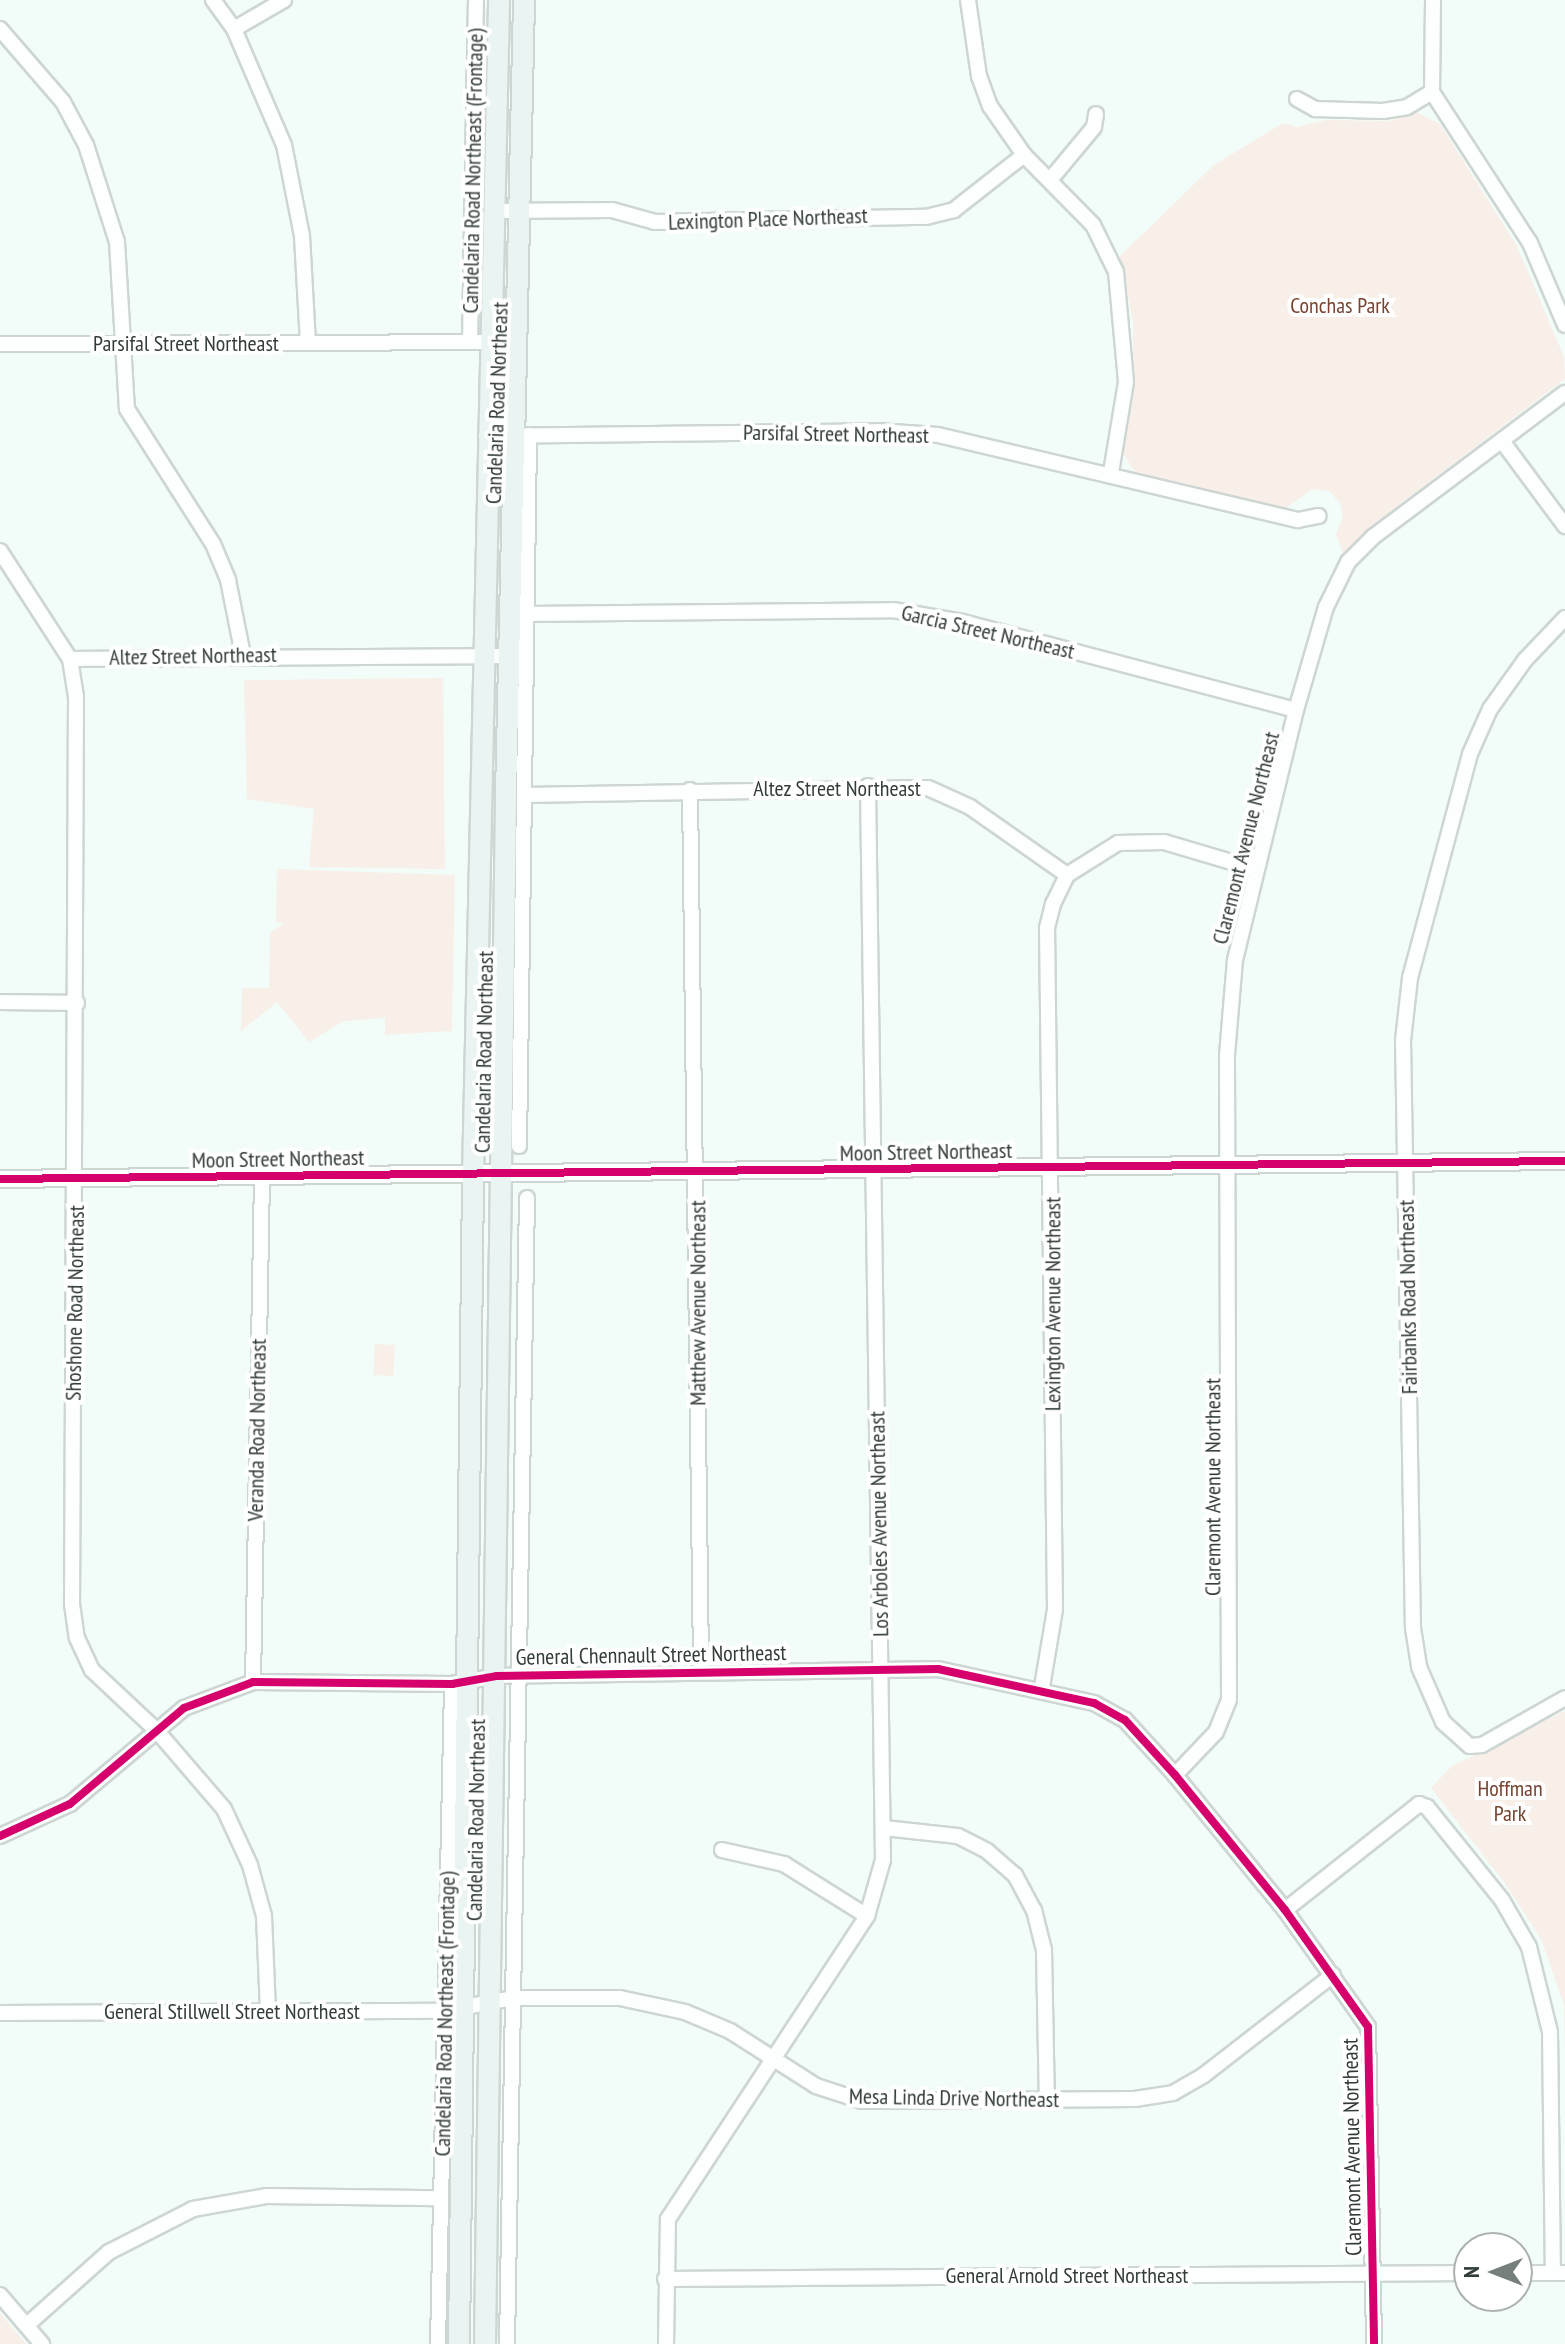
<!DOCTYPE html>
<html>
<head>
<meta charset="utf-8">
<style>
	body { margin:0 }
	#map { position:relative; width:1565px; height:2344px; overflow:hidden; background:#f2fcf8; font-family:"PT Sans Narrow",sans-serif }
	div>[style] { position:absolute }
	.green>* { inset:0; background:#f8efe8; transform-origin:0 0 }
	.roads { filter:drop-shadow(2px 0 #cdd6d3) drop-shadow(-2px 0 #cdd6d3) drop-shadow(0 2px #cdd6d3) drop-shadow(0 -2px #cdd6d3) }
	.minor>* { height:14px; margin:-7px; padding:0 7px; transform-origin:7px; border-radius:7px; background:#fdfffe }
	.tertiary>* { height:16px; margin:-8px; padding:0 8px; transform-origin:8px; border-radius:8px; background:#fdfffe }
	.secondary>* { height:20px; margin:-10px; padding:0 10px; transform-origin:10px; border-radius:10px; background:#eaf4f2 }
	.cycleway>* { height:8px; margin:-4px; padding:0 4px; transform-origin:4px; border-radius:4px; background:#d6006c }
	span { translate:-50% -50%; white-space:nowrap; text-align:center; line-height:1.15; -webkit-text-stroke:8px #fff; paint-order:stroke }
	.street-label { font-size:22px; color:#323c39 }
	.park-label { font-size:22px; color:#764430 }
	.north { position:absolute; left:1453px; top:2232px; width:80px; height:80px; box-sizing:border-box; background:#fff; border:2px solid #adb1b0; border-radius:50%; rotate:270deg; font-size:22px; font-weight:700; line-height:32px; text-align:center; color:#323c39 }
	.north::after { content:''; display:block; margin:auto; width:28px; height:36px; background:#757f7c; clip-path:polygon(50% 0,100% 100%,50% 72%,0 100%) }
</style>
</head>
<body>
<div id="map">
	<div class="green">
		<i style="clip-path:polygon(1416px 112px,1440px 124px,1517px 246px,1564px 357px,1565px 379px,1379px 520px,1343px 554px,1336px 534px,1343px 515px,1340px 503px,1329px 491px,1313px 489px,1286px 508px,1278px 509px,1135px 472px,1123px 453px,1133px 399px,1133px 322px,1120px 256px,1214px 165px,1283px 123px,1297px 127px,1326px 120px,1389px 121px)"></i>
		<i style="clip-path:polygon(443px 678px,445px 869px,309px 867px,314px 809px,247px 799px,244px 680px)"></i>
		<i style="clip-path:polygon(277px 869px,455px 875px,452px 1031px,385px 1035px,385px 1018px,344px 1021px,309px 1042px,277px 1002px,241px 1031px,242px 988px,269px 988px,270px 933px,284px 923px,276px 922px)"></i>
		<i style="left:375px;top:1344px;width:20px;height:31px;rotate:3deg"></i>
		<i style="clip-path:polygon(1565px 1711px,1565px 2052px,1564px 2005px,1541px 1939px,1504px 1882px,1431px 1788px,1452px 1766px)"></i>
		<i style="clip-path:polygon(0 2313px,26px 2344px,0 2344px)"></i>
	</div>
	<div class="roads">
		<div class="minor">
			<i style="left:213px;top:0;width:36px;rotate:54deg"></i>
			<i style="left:234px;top:29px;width:126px;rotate:66.7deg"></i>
			<i style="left:284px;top:145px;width:93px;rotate:78.8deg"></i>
			<i style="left:302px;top:236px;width:107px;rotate:86.8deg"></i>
			<i style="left:968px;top:0;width:77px;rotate:81.8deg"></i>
			<i style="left:979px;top:76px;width:32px;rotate:70deg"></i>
			<i style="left:990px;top:106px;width:60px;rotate:55.2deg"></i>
			<i style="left:1024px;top:155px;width:98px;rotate:45.4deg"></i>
			<i style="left:1093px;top:225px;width:52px;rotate:63.9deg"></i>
			<i style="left:1116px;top:272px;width:110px;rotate:84.8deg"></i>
			<i style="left:1126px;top:382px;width:92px;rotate:99.4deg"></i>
			<i style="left:1433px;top:0;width:92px;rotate:90.6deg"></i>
			<i style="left:1432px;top:92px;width:180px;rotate:57deg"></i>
			<i style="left:1530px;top:243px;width:89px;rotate:66.9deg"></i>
			<i style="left:0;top:29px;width:96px;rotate:49.2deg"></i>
			<i style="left:63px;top:102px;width:49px;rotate:61.9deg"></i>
			<i style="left:86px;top:145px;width:102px;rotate:72.3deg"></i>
			<i style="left:117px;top:242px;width:167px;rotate:86.6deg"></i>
			<i style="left:127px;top:409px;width:160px;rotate:57.5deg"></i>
			<i style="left:213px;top:544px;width:39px;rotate:67deg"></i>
			<i style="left:228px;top:580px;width:76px;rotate:78.7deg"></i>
			<i style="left:234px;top:29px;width:58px;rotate:-30.1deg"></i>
			<i style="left:1297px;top:99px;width:21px;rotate:29deg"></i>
			<i style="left:1315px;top:109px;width:68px;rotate:1.7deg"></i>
			<i style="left:1383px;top:111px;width:24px;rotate:-9deg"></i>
			<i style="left:1407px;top:107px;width:29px;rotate:-31deg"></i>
			<i style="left:1050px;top:180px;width:69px;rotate:-50.3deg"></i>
			<i style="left:1094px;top:127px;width:13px;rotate:-81deg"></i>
			<i style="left:494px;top:211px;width:118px;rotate:-0.5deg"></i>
			<i style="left:612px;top:210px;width:45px;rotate:15.6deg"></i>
			<i style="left:655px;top:222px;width:271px;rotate:-1.1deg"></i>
			<i style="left:926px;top:217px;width:29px;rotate:-14deg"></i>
			<i style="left:954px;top:210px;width:89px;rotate:-38.2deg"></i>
			<i style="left:470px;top:342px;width:342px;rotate:-89deg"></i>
			<i style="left:0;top:344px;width:516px;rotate:-0.22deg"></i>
			<i style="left:486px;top:436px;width:391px;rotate:-0.7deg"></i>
			<i style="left:877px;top:431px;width:61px;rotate:3.8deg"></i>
			<i style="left:938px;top:435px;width:370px;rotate:13.3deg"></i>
			<i style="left:1298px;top:520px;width:21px;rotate:-11deg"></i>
			<i style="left:1502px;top:441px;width:106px;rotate:53.5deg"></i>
			<i style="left:0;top:551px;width:129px;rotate:57.1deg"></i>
			<i style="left:70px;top:659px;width:37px;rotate:81deg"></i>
			<i style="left:76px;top:696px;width:908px;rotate:90.25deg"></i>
			<i style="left:72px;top:1604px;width:34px;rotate:82deg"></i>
			<i style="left:77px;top:1638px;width:35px;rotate:65deg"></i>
			<i style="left:92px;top:1670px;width:89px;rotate:43.2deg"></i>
			<i style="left:157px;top:1731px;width:103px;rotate:49.3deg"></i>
			<i style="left:224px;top:1809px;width:62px;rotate:65.1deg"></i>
			<i style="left:250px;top:1865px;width:53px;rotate:74.6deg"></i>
			<i style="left:264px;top:1916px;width:96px;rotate:87.6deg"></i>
			<i style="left:528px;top:614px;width:365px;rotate:-0.6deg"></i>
			<i style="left:893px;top:610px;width:71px;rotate:9.7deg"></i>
			<i style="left:963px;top:622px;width:344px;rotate:14.8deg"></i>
			<i style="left:1565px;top:618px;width:58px;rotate:133.6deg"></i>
			<i style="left:1525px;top:660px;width:60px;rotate:125.5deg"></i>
			<i style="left:1490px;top:709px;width:49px;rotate:114deg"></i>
			<i style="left:1470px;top:754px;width:232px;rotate:105deg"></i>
			<i style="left:1410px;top:978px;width:62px;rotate:96.4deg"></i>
			<i style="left:1403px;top:1040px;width:588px;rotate:89.03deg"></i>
			<i style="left:1413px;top:1628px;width:39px;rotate:81deg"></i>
			<i style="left:1419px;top:1667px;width:60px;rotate:66.4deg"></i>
			<i style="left:1443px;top:1722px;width:36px;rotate:42deg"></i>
			<i style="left:1470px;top:1746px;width:12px;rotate:-5deg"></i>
			<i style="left:1482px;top:1745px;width:95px;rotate:-29.5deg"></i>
			<i style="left:70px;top:659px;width:439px;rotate:-0.4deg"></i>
			<i style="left:690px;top:790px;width:881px;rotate:89.28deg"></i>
			<i style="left:525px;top:795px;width:403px;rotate:-1deg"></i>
			<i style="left:928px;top:788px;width:46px;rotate:24.3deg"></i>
			<i style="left:970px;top:807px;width:118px;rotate:35deg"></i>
			<i style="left:0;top:1002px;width:77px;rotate:0.7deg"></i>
			<i style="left:519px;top:1146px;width:711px;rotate:-89.19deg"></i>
			<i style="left:253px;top:1682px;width:504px;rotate:-88.98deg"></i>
			<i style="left:1042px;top:1687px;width:79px;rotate:-80.5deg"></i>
			<i style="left:1055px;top:1609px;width:681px;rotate:-90.67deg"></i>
			<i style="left:1047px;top:928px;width:25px;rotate:-76deg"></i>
			<i style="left:1053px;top:904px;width:32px;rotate:-64deg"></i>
			<i style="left:1067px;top:875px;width:60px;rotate:-32.1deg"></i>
			<i style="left:1118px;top:843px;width:46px;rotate:-1.2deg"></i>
			<i style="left:1164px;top:842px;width:95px;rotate:16.5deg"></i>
			<i style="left:1175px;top:1775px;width:59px;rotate:-46.4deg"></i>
			<i style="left:1216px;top:1732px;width:35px;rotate:-68deg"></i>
			<i style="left:1229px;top:1699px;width:644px;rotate:-90.18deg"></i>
			<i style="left:1227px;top:1055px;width:95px;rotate:-85.2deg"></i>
			<i style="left:1235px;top:960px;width:257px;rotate:-76.3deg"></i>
			<i style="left:1296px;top:710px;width:107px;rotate:-73.8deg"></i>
			<i style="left:1326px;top:607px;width:50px;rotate:-63.9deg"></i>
			<i style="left:1348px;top:562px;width:35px;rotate:-45deg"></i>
			<i style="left:1373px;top:537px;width:240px;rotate:-36.9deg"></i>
			<i style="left:884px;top:1828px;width:74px;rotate:6.2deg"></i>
			<i style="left:958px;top:1836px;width:33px;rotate:27deg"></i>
			<i style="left:987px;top:1851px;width:37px;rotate:41deg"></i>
			<i style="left:1015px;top:1875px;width:40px;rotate:62deg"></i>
			<i style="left:1034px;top:1910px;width:41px;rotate:76deg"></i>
			<i style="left:1044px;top:1950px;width:150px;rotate:88.9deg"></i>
			<i style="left:0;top:1836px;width:77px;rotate:-24.6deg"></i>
			<i style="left:70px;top:1804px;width:149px;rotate:-40.1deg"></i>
			<i style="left:184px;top:1708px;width:74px;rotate:-20.6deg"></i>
			<i style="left:253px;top:1682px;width:199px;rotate:0.6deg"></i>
			<i style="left:452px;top:1684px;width:46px;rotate:-10.1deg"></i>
			<i style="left:497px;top:1676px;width:441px;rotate:-0.9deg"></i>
			<i style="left:938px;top:1669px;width:160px;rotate:12.3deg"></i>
			<i style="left:1094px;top:1703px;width:35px;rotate:29deg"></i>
			<i style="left:1125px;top:1720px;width:74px;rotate:47.7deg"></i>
			<i style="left:1175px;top:1775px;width:174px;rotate:50.8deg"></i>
			<i style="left:1285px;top:1910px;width:143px;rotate:54.6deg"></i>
			<i style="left:1368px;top:2027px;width:317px;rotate:88.9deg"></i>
			<i style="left:722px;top:1850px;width:64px;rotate:12.7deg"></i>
			<i style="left:784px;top:1864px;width:98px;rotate:32.1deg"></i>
			<i style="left:1285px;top:1910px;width:171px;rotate:-38.3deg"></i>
			<i style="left:1419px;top:1804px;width:9px;rotate:21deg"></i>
			<i style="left:1427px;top:1807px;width:119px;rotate:51.1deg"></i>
			<i style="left:1502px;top:1900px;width:54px;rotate:60.1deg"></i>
			<i style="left:1529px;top:1947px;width:88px;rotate:76.1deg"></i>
			<i style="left:1550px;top:2032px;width:241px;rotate:89.3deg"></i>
			<i style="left:0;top:2013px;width:444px;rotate:-0.3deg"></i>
			<i style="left:444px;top:2011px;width:70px;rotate:-10.7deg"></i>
			<i style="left:513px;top:1998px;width:107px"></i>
			<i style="left:620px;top:1998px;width:66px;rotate:12.2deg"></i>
			<i style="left:685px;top:2012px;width:49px;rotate:22.9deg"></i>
			<i style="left:730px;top:2031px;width:102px;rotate:32.6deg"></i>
			<i style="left:816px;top:2086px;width:48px;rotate:18.1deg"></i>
			<i style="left:862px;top:2101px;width:273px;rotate:-0.4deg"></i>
			<i style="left:1135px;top:2099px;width:38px;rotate:-9deg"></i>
			<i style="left:1173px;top:2093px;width:36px;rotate:-30deg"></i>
			<i style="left:1204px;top:2075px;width:163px;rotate:-37.8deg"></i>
			<i style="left:1517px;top:2273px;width:48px"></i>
			<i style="left:665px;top:2279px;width:804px;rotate:-0.43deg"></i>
			<i style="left:0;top:2295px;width:65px;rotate:49.4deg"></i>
			<i style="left:27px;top:2325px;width:110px;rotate:-41.7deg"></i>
			<i style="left:109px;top:2252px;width:94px;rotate:-27.1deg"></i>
			<i style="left:193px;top:2209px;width:74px;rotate:-10.1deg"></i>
			<i style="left:266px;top:2196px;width:175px;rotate:0.7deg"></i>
			<i style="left:438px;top:2344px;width:660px;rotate:-88.78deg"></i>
			<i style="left:507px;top:2344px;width:1146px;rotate:-89deg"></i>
			<i style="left:666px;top:2344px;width:125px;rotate:-89.1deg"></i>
			<i style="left:668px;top:2219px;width:363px;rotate:-56.7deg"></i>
			<i style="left:867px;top:1916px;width:58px;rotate:-74.1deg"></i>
			<i style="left:883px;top:1860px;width:1074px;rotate:-90.8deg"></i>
		</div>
		<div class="tertiary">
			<i style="left:0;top:1179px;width:1565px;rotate:-0.66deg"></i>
		</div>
		<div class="secondary">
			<i style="left:459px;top:2344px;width:1168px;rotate:-89.31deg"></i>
			<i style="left:473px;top:1176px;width:1176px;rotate:-88.73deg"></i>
			<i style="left:485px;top:2344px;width:1549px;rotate:-89.22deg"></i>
			<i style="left:506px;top:795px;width:795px;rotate:-88.7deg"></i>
		</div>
	</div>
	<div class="cycleway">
		<i style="left:0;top:1179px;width:1565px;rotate:-0.66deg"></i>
		<i style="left:0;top:1836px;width:77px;rotate:-24.6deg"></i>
		<i style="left:70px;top:1804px;width:149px;rotate:-40.1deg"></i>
		<i style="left:184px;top:1708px;width:74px;rotate:-20.6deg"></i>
		<i style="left:253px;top:1682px;width:199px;rotate:0.6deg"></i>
		<i style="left:452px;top:1684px;width:46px;rotate:-10.1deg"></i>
		<i style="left:497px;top:1676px;width:441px;rotate:-0.9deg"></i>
		<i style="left:938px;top:1669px;width:160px;rotate:12.3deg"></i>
		<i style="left:1094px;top:1703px;width:35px;rotate:29deg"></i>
		<i style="left:1125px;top:1720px;width:74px;rotate:47.7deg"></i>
		<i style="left:1175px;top:1775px;width:174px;rotate:50.8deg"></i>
		<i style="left:1285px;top:1910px;width:143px;rotate:54.6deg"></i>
		<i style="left:1368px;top:2027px;width:317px;rotate:88.9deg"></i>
	</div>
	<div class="street-label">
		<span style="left:473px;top:171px;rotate:-89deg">Candelaria Road Northeast (Frontage)</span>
		<span style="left:768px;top:219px;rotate:-2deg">Lexington Place Northeast</span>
		<span style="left:186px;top:344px">Parsifal Street Northeast</span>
		<span style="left:497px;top:403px;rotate:-88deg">Candelaria Road Northeast</span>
		<span style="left:836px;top:434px;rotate:1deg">Parsifal Street Northeast</span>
		<span style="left:988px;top:632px;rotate:13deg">Garcia Street Northeast</span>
		<span style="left:193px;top:656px;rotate:-1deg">Altez Street Northeast</span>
		<span style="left:837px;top:789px">Altez Street Northeast</span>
		<span style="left:1246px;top:838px;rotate:-76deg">Claremont Avenue Northeast</span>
		<span style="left:484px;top:1052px;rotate:-89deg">Candelaria Road Northeast</span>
		<span style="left:926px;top:1152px;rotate:-1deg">Moon Street Northeast</span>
		<span style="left:278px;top:1159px;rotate:-1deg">Moon Street Northeast</span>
		<span style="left:1408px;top:1297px;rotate:-91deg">Fairbanks Road Northeast</span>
		<span style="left:75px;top:1303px;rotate:-89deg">Shoshone Road Northeast</span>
		<span style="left:698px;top:1303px;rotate:-90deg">Matthew Avenue Northeast</span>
		<span style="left:1053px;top:1304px;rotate:-90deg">Lexington Avenue Northeast</span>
		<span style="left:257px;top:1430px;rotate:-89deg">Veranda Road Northeast</span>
		<span style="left:1213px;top:1487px;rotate:-90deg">Claremont Avenue Northeast</span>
		<span style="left:879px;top:1524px;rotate:-91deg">Los Arboles Avenue Northeast</span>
		<span style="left:651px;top:1655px;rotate:-1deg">General Chennault Street Northeast</span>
		<span style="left:476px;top:1820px;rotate:-89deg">Candelaria Road Northeast</span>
		<span style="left:232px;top:2012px">General Stillwell Street Northeast</span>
		<span style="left:445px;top:2014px;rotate:-89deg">Candelaria Road Northeast (Frontage)</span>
		<span style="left:954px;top:2098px;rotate:1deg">Mesa Linda Drive Northeast</span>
		<span style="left:1352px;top:2147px;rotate:-91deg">Claremont Avenue Northeast</span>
		<span style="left:1067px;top:2276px">General Arnold Street Northeast</span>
	</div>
	<div class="park-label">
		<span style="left:1340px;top:306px">Conchas Park</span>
		<span style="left:1510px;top:1801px">Hoffman<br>Park</span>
	</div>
	<div class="north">N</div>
</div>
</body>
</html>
